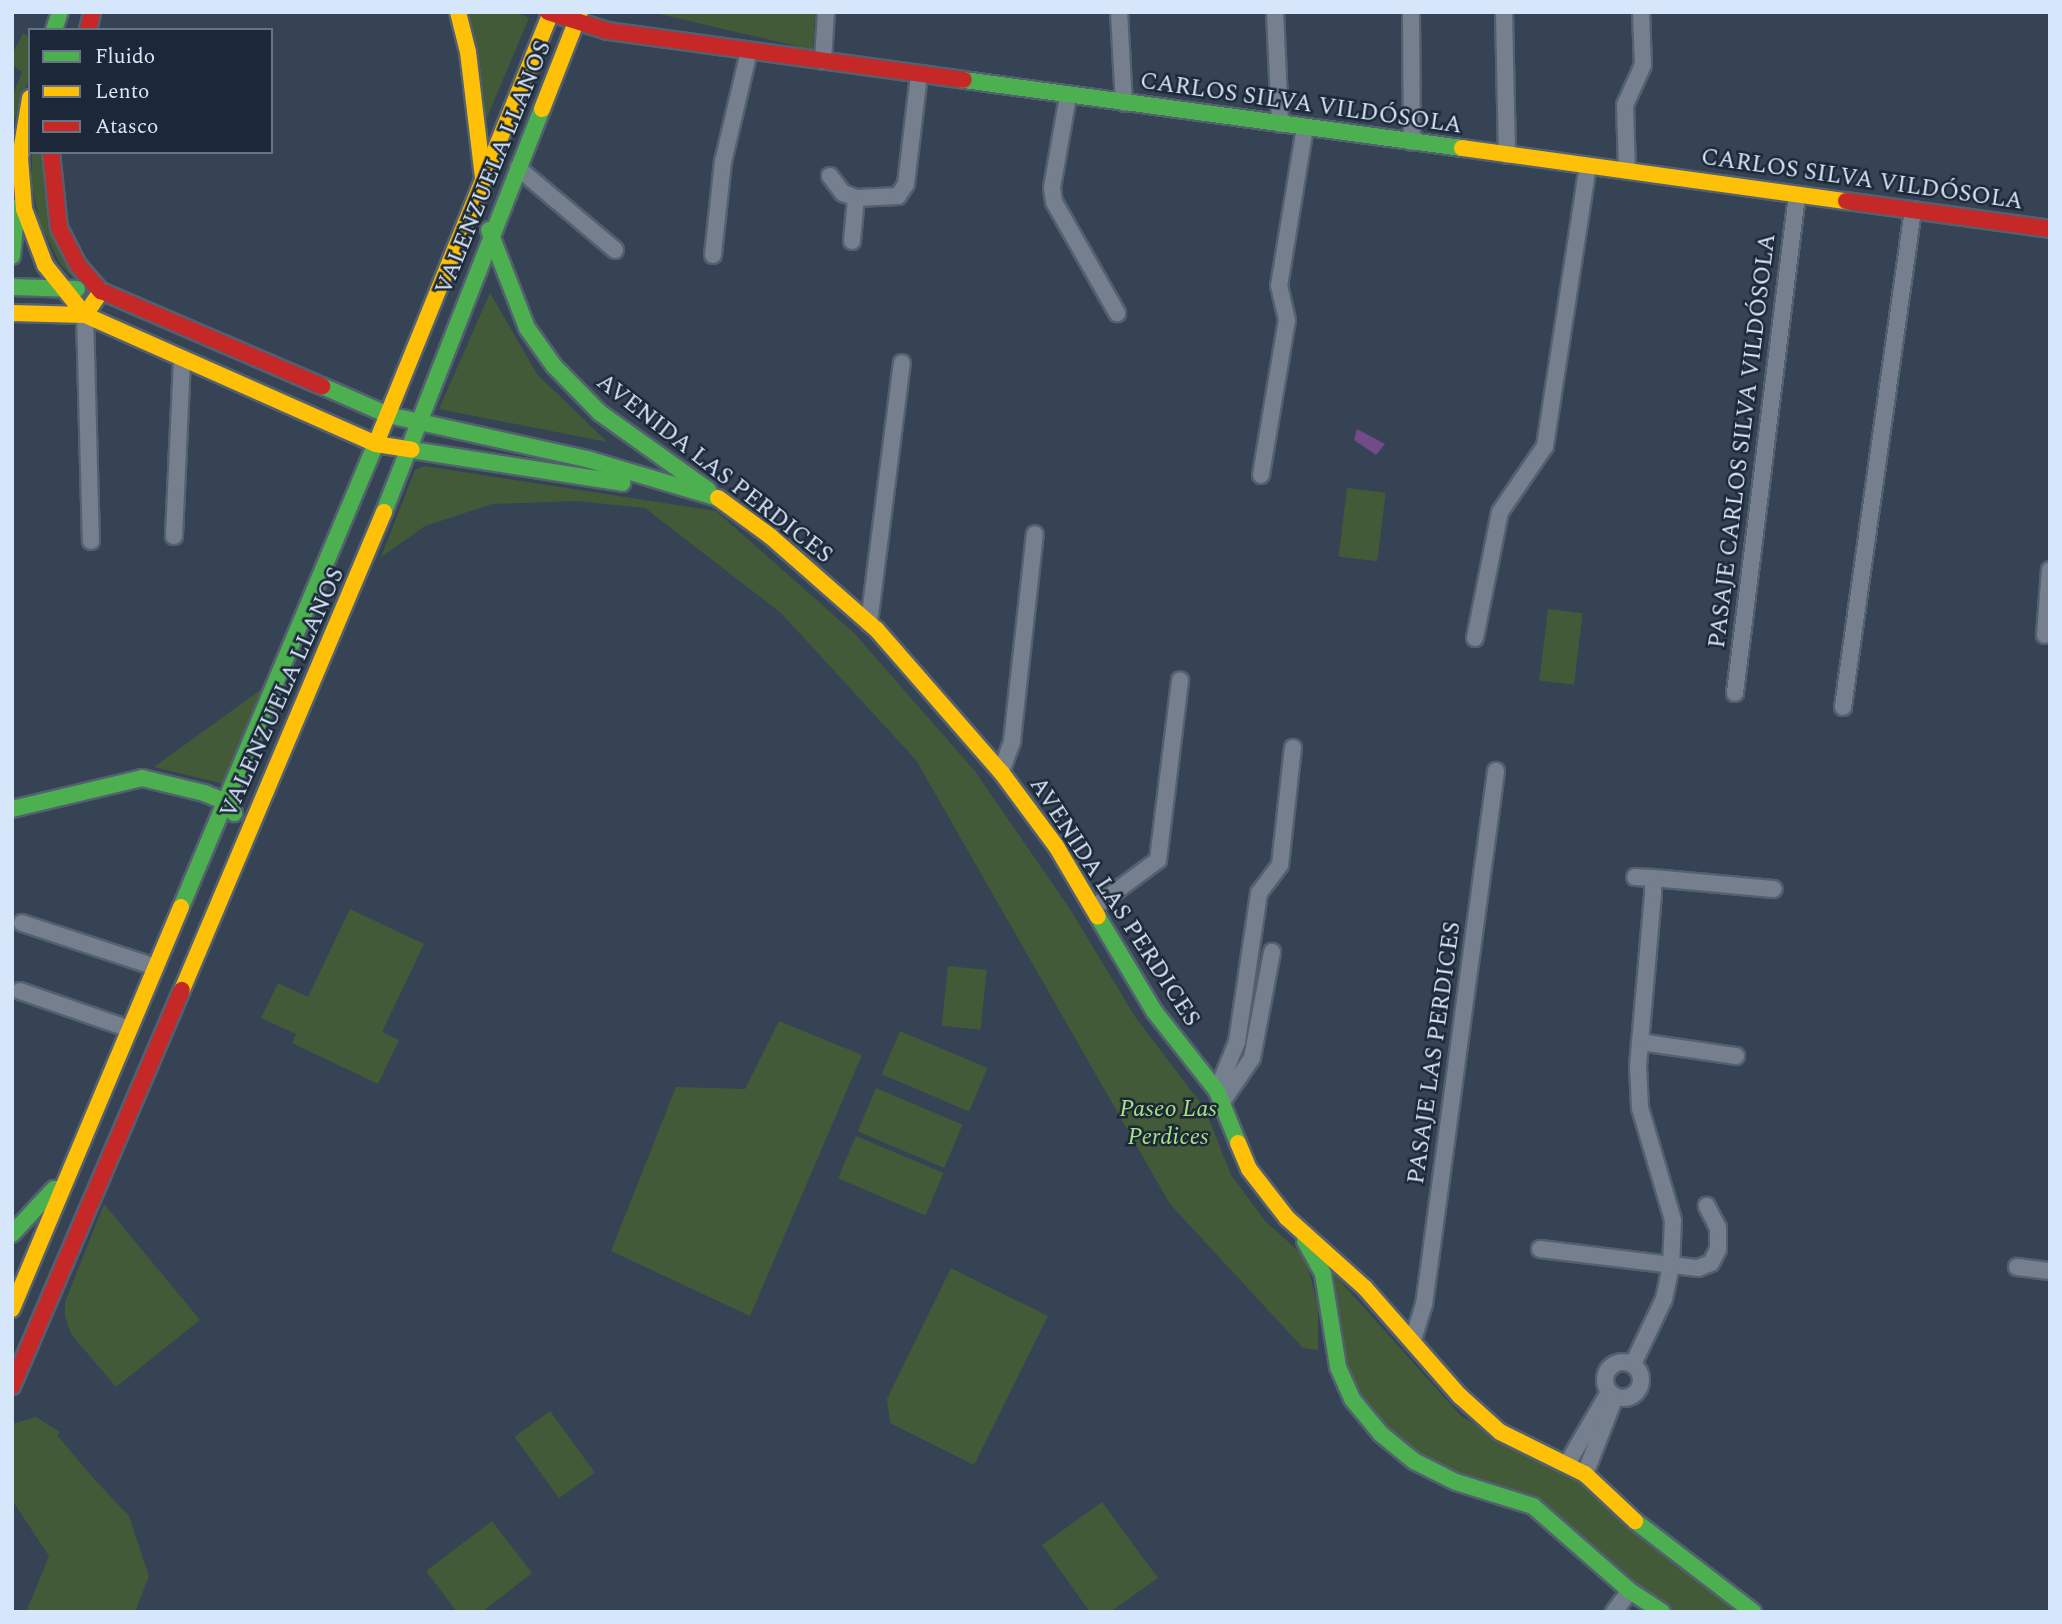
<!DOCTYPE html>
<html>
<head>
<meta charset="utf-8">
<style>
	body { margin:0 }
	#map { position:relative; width:2062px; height:1624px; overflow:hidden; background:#354355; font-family:Spectral,serif }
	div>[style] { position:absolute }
	.green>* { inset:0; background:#435a38; transform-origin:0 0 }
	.water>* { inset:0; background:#724b88 }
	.roads { filter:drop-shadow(2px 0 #53606f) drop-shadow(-2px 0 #53606f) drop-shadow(0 2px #53606f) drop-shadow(0 -2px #53606f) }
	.street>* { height:16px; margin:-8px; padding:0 8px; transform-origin:8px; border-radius:8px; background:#757f8d }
	.street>.ring { margin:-8px; padding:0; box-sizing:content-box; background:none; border:16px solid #757f8d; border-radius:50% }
	.fast>* { height:16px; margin:-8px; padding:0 8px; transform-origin:8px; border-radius:8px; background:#4caf50 }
	.slow>* { height:16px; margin:-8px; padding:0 8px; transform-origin:8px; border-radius:8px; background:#ffc107 }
	.jam>* { height:16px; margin:-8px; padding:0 8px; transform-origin:8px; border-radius:8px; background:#c62828 }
	span { translate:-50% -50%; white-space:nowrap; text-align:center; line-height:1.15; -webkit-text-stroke:5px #1c2837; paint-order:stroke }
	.street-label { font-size:24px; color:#d7e7fb }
	.park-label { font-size:24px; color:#a7e281; font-style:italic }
	.frame { position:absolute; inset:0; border:14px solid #d7e7fb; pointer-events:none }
	.legend { position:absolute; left:28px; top:28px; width:245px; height:126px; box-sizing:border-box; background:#1c2837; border:2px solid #677485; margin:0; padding:9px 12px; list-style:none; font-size:21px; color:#d7e7fb }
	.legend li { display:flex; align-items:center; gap:14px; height:35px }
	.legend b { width:35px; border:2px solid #677485 }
</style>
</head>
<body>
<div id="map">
	<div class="green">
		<i style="clip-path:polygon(467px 12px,515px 12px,529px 18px,485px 122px)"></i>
		<i style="clip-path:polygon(651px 12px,815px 12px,813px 50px)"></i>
		<i style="clip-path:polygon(23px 33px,30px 38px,30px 76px,12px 128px,12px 98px,22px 72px,12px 65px,12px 55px)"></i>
		<i style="clip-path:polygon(32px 152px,44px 152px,76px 281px,61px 265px,40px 224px,32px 186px)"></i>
		<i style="clip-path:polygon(490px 293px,537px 374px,607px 442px,439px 409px)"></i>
		<i style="clip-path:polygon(424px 466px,716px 511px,854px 633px,974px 770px,1068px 906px,1136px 1018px,1205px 1109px,1231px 1175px,1266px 1222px,1305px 1257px,1318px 1305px,1318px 1350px,1303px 1348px,1170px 1204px,916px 760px,781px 613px,645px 508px,576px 501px,492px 504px,425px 526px,381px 557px,415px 470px)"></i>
		<i style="left:1347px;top:488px;width:39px;height:69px;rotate:7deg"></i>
		<i style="left:1548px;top:609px;width:35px;height:72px;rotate:7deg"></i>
		<i style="clip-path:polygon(273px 681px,232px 786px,154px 767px)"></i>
		<i style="clip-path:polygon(350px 909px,424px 944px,382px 1032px,399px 1040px,378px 1084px,292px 1043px,296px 1034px,261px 1018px,278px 983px,308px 997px)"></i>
		<i style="left:948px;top:966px;width:39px;height:60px;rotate:6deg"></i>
		<i style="clip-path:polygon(779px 1021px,862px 1055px,750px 1316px,611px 1251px,676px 1087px,745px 1089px)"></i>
		<i style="left:900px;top:1031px;width:95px;height:47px;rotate:23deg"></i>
		<i style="left:876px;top:1088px;width:94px;height:47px;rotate:23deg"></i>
		<i style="left:856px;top:1136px;width:95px;height:46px;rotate:23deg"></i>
		<i style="clip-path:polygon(104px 1204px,200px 1320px,116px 1387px,71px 1334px,65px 1316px,65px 1302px)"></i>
		<i style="clip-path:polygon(1316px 1254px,1461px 1416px,1521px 1451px,1562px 1469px,1739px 1612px,1668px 1612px,1557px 1519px,1419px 1462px,1354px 1392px)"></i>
		<i style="clip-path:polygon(951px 1268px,1048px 1316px,974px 1465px,890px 1423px,887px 1399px)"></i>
		<i style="left:550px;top:1411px;width:76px;height:44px;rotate:54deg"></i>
		<i style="clip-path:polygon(36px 1417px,60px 1432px,57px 1435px,94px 1479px,129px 1516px,149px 1576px,135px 1612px,26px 1612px,49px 1556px,12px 1500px,12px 1424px)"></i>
		<i style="clip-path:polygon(1102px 1502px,1158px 1578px,1110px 1612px,1090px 1612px,1042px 1545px)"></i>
		<i style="clip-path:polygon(492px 1521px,532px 1573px,482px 1612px,457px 1612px,426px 1571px)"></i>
	</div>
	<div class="water">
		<i style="clip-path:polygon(1357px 429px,1385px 444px,1376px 455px,1354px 440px)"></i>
	</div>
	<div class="roads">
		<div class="street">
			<i style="left:1119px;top:12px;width:91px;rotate:86.9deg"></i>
			<i style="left:1275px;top:12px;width:112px;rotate:87.4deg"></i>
			<i style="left:1411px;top:12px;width:130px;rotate:89.6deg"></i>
			<i style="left:1504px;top:12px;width:143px;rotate:88.8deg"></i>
			<i style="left:823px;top:61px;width:49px;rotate:-86.5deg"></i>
			<i style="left:1068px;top:96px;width:93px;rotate:99.9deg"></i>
			<i style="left:1052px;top:188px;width:14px;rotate:82deg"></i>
			<i style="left:1054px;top:202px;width:128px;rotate:60.4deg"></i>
			<i style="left:518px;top:168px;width:127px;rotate:40.2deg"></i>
			<i style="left:1627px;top:171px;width:66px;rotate:-91.7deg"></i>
			<i style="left:1625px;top:105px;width:44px;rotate:-65.8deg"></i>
			<i style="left:1643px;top:65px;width:53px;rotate:-92.2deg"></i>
			<i style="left:830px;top:176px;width:21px;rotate:53deg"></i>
			<i style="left:843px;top:193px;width:14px;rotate:21deg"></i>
			<i style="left:856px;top:198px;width:42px;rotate:-2.7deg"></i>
			<i style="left:898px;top:196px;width:14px;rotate:-56deg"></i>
			<i style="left:906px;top:184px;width:110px;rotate:-83.2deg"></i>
			<i style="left:852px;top:241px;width:43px;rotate:-84.7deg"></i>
			<i style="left:713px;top:255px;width:94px;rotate:-83.9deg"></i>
			<i style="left:723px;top:162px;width:114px;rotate:-76.8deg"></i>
			<i style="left:85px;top:315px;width:226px;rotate:88.5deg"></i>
			<i style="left:1261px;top:475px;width:157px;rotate:-80.5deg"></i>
			<i style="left:1287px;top:320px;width:35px;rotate:-103deg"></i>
			<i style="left:1279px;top:286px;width:160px;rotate:-80.7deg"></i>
			<i style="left:174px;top:536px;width:177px;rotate:-87.4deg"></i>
			<i style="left:869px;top:623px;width:262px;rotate:-82.8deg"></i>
			<i style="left:2045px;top:635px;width:65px;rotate:-85.6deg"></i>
			<i style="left:1475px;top:638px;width:128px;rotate:-78.8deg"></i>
			<i style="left:1500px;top:512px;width:80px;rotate:-55.7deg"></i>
			<i style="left:1545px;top:446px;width:283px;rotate:-81.3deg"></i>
			<i style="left:1735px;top:693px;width:502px;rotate:-82.9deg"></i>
			<i style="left:1843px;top:707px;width:502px;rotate:-81.98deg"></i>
			<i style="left:1001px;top:772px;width:33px;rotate:-70deg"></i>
			<i style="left:1012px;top:741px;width:208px;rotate:-83.7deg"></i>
			<i style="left:1653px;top:878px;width:121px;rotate:5.2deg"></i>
			<i style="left:1093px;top:908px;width:81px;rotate:-36.4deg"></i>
			<i style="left:1158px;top:860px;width:181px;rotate:-83deg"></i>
			<i style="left:22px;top:923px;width:141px;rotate:18.2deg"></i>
			<i style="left:20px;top:991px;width:116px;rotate:19.1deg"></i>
			<i style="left:1640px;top:1042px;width:97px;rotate:8.3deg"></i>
			<i style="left:1217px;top:1091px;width:53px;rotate:-67.8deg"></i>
			<i style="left:1237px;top:1042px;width:151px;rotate:-81.6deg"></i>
			<i style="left:1259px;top:893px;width:35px;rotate:-53deg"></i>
			<i style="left:1280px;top:865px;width:118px;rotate:-83.7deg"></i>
			<i style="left:1222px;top:1102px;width:53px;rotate:-55.7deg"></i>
			<i style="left:1252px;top:1058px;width:108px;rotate:-79.3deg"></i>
			<i style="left:1540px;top:1249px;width:159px;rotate:6.9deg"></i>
			<i style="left:1698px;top:1268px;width:14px;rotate:-21deg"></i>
			<i style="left:1711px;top:1263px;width:16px;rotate:-63deg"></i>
			<i style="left:1718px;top:1249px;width:21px;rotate:-90deg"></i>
			<i style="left:1718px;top:1228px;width:25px;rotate:-117deg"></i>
			<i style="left:2017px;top:1267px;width:33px;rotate:7deg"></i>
			<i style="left:1413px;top:1340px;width:37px;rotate:-73deg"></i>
			<i style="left:1424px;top:1305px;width:539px;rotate:-82.32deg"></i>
			<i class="ring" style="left:1605px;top:1362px;width:20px;height:20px"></i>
			<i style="left:1633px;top:1364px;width:72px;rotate:-64.5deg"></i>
			<i style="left:1664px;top:1299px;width:33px;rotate:-78deg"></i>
			<i style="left:1671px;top:1267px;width:47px;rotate:-87.6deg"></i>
			<i style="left:1673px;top:1220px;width:117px;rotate:-106.4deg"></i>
			<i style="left:1640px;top:1108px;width:42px;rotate:-92.7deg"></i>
			<i style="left:1638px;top:1066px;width:173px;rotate:-85deg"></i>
			<i style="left:1653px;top:894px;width:16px;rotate:-90deg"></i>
			<i style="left:1653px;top:878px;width:18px;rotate:-177deg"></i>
			<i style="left:1567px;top:1464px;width:83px;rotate:-59.7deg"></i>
			<i style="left:1585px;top:1474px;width:83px;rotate:-68.7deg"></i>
			<i style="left:1614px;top:1612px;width:26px;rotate:-53deg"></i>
		</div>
		<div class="fast">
			<i style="left:54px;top:30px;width:19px;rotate:-72deg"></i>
			<i style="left:964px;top:80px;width:503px;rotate:7.78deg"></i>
			<i style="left:489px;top:230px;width:105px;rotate:68.8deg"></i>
			<i style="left:527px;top:328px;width:47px;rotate:54.6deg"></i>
			<i style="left:554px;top:366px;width:66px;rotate:45.6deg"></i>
			<i style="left:600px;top:413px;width:133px;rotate:35.5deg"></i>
			<i style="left:12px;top:256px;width:49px;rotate:-84.2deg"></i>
			<i style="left:12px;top:287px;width:65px;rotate:1.8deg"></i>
			<i style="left:322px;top:386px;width:72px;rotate:23.7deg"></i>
			<i style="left:388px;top:415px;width:204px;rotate:12.5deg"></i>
			<i style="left:587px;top:459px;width:137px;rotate:16.6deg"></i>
			<i style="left:412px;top:450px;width:213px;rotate:8.9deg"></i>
			<i style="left:384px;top:512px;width:433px;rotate:-68.6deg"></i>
			<i style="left:12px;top:809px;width:134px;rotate:-13.4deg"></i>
			<i style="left:142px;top:778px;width:64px;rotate:13.6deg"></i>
			<i style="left:204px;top:793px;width:24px;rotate:22deg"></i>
			<i style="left:226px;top:802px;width:14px;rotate:54deg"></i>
			<i style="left:181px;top:907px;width:506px;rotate:-67.19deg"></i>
			<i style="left:1098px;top:917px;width:109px;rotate:59.2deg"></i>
			<i style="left:1154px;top:1011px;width:102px;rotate:51.8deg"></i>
			<i style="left:1217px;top:1091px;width:56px;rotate:68deg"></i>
			<i style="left:12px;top:1234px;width:62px;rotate:-47deg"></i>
			<i style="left:1305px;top:1241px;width:38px;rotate:61deg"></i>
			<i style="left:1323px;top:1274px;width:94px;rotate:80.8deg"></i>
			<i style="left:1338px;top:1367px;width:35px;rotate:66deg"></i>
			<i style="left:1352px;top:1399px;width:45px;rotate:50.4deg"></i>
			<i style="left:1381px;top:1434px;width:43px;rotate:39.3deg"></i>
			<i style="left:1414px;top:1461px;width:47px;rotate:26.6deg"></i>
			<i style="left:1456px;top:1482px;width:81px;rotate:17.3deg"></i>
			<i style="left:1533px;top:1506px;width:129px;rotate:41.2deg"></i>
			<i style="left:1630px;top:1591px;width:38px;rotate:33deg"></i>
			<i style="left:1635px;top:1521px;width:149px;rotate:37.6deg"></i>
		</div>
		<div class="slow">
			<i style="left:458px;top:12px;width:41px;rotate:76deg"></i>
			<i style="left:468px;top:52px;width:127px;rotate:83.2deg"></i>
			<i style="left:30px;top:98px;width:61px;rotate:99.5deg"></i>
			<i style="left:20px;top:158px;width:51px;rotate:85.5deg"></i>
			<i style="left:24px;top:209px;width:60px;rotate:69.4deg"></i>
			<i style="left:45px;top:265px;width:64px;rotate:51.3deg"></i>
			<i style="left:85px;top:315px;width:318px;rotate:23.9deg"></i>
			<i style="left:376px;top:444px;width:36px;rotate:9deg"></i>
			<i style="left:542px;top:109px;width:104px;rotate:-68.6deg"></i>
			<i style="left:1462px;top:148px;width:388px;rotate:7.9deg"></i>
			<i style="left:12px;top:313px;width:73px;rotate:1.6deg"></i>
			<i style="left:85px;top:315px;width:29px;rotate:-56deg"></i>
			<i style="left:377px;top:441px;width:463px;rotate:-67.9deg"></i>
			<i style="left:718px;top:498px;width:64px;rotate:36.2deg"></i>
			<i style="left:770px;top:536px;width:142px;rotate:41.3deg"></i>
			<i style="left:877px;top:630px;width:189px;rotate:48.9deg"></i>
			<i style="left:1001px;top:772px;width:92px;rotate:53.4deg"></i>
			<i style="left:1056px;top:846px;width:82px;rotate:59.4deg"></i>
			<i style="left:182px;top:990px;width:519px;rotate:-67.09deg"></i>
			<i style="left:1238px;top:1143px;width:28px;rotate:67deg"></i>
			<i style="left:1249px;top:1169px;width:62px;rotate:52.2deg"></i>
			<i style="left:1287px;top:1218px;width:105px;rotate:41.9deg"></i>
			<i style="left:1365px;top:1288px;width:144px;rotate:48.7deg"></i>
			<i style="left:1460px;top:1396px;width:54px;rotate:42deg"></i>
			<i style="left:1500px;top:1432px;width:95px;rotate:26.3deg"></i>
			<i style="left:1585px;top:1474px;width:69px;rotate:43.2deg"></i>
			<i style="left:12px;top:1309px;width:436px;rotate:-67.2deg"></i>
		</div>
		<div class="jam">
			<i style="left:548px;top:12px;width:63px;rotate:17.6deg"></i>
			<i style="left:608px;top:31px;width:359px;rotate:7.8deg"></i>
			<i style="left:88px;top:30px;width:18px;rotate:-77deg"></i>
			<i style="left:51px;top:152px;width:76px;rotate:84deg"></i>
			<i style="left:59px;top:228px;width:42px;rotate:62.8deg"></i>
			<i style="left:78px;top:265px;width:35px;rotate:49deg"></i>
			<i style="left:101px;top:291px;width:241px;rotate:23.3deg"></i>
			<i style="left:1846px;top:201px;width:206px;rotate:7.8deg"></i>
			<i style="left:12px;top:1386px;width:431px;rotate:-66.8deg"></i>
		</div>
	</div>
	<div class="street-label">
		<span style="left:1301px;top:104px;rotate:8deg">CARLOS SILVA VILDÓSOLA</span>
		<span style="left:494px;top:168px;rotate:-68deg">VALENZUELA LLANOS</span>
		<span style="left:1862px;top:180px;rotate:8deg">CARLOS SILVA VILDÓSOLA</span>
		<span style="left:1743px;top:441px;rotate:-83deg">PASAJE CARLOS SILVA VILDÓSOLA</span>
		<span style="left:714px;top:469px;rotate:38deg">AVENIDA LAS PERDICES</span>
		<span style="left:283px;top:693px;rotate:-66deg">VALENZUELA LLANOS</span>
		<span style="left:1114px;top:902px;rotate:57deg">AVENIDA LAS PERDICES</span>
		<span style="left:1435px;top:1053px;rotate:-82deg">PASAJE LAS PERDICES</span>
	</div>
	<div class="park-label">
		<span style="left:1168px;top:1124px">Paseo Las<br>Perdices</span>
	</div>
	<div class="frame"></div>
	<ul class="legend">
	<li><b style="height:9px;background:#4caf50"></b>Fluido</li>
	<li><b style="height:9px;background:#ffc107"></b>Lento</li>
	<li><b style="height:9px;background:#c62828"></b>Atasco</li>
	</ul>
</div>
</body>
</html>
